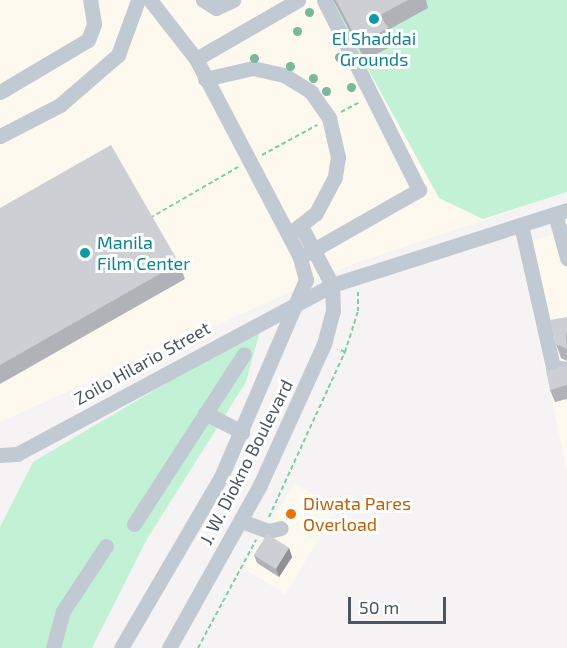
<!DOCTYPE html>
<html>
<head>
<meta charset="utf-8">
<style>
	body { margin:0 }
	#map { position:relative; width:567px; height:648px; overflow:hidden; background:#f5f3f3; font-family:"Exo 2",sans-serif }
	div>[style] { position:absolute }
	.commercial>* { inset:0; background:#fdf9ef; transform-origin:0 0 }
	.green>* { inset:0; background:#c3f1d5 }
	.path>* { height:2px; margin-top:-1px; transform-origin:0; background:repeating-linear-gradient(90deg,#7ad0a6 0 4.5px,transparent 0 7.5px) }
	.minor>* { height:15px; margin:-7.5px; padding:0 7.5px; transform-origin:7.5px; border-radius:7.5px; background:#c1cad2 }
	.trees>* { width:9px; height:9px; margin:-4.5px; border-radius:50%; background:#7bb799 }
	.wall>* { inset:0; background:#b0b2b7 }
	.shaded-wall>* { inset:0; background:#909195 }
	.building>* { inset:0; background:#cdcfd5; transform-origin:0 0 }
	.dots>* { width:16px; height:16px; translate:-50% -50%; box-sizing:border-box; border:3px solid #fff; border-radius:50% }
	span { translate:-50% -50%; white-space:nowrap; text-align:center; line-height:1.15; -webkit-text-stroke:6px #fff; paint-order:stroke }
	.culture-label { font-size:18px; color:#0d838f }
	.left { translate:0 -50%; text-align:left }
	.street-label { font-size:18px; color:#4a5661 }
	.food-label { font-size:18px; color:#c56008 }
	.scale { position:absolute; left:348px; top:597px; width:98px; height:27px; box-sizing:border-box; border:3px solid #4a5661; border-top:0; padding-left:8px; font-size:18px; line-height:21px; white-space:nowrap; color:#4a5661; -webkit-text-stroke:4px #fff; paint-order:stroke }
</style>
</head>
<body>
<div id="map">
	<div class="commercial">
		<i style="clip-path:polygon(0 0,567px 0,567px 192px,351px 265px,0 422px)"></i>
		<i style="clip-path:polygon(567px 230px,567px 471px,518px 245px)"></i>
		<i style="left:295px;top:483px;width:49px;height:100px;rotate:31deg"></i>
	</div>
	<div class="green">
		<i style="clip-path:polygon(330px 0,567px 0,567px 192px,483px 219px,439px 198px)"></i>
		<i style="clip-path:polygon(261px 327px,246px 382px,147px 539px,92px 648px,0 648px,0 527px,33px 462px)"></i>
	</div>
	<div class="path">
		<i style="left:341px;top:112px;width:21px;rotate:-28deg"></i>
		<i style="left:262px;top:155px;width:63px;rotate:-28.6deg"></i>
		<i style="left:150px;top:218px;width:102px;rotate:-30.1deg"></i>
		<i style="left:345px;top:352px;width:43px;rotate:-72.4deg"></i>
		<i style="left:358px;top:311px;width:20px;rotate:-90deg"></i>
		<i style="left:269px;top:517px;width:182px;rotate:-65.3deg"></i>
		<i style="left:345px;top:352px;width:8px;rotate:-157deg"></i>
		<i style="left:198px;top:648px;width:123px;rotate:-61.8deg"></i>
	</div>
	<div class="minor">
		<i style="left:203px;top:0;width:15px;rotate:32deg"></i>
		<i style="left:216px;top:8px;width:19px;rotate:-25deg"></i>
		<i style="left:196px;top:59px;width:118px;rotate:-30deg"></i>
		<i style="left:205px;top:79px;width:49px;rotate:-12.9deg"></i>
		<i style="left:253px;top:68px;width:32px;rotate:13deg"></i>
		<i style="left:284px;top:75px;width:32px;rotate:32deg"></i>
		<i style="left:311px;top:92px;width:32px;rotate:55deg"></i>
		<i style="left:329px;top:118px;width:40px;rotate:77deg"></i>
		<i style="left:338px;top:157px;width:20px;rotate:99deg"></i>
		<i style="left:335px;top:177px;width:41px;rotate:117.8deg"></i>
		<i style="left:316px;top:213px;width:29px;rotate:142deg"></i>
		<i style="left:0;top:92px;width:102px;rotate:-30.6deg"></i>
		<i style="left:88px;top:40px;width:17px;rotate:-69deg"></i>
		<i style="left:94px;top:24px;width:24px;rotate:-99deg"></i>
		<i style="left:0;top:136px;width:68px;rotate:-27.3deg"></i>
		<i style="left:60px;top:105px;width:77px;rotate:-40.8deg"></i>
		<i style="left:118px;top:55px;width:59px;rotate:-70deg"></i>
		<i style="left:555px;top:214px;width:46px;rotate:74.7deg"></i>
		<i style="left:521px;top:225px;width:146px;rotate:77.3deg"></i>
		<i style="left:553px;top:367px;width:14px;rotate:8deg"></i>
		<i style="left:308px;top:253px;width:128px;rotate:-29.6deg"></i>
		<i style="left:419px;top:190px;width:212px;rotate:-116.6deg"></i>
		<i style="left:205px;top:413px;width:42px;rotate:27.2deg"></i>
		<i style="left:0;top:455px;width:17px;rotate:-3deg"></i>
		<i style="left:17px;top:454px;width:357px;rotate:-28.2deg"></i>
		<i style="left:332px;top:285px;width:247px;rotate:-17.7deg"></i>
		<i style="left:241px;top:521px;width:30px;rotate:20deg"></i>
		<i style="left:269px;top:531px;width:12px;rotate:-14deg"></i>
		<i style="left:134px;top:524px;width:202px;rotate:-57.1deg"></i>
		<i style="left:53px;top:648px;width:38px;rotate:-75deg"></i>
		<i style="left:63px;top:611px;width:78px;rotate:-56.5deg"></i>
		<i style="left:121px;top:648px;width:198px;rotate:-59.7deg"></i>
		<i style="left:221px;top:477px;width:215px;rotate:-66.7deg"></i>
		<i style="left:306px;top:280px;width:24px;rotate:-105deg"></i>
		<i style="left:300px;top:257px;width:224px;rotate:-117.7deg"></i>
		<i style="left:196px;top:59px;width:75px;rotate:-127.9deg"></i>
		<i style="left:169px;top:648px;width:187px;rotate:-60.8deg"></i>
		<i style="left:260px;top:485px;width:155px;rotate:-65.6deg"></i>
		<i style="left:324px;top:344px;width:34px;rotate:-75deg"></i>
		<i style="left:333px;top:311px;width:26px;rotate:-92deg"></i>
		<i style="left:332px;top:285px;width:67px;rotate:-117.7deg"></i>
	</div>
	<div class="trees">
		<i style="left:309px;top:12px"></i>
		<i style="left:297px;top:31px"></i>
		<i style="left:339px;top:57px"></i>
		<i style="left:254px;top:58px"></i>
		<i style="left:290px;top:66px"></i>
		<i style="left:313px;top:78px"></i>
		<i style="left:351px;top:87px"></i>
		<i style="left:326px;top:91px"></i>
	</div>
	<div class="wall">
		<i style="clip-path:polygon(333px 0,426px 0,428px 8px,388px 30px,394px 45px,365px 60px)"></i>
		<i style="clip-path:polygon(0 208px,179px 263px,185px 279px,0 384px)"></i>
		<i style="clip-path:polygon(567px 317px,567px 361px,561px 358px,556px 344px)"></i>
		<i style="clip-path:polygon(567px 365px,567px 399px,555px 402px,550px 390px)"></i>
		<i style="clip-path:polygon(289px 548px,292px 557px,279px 577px,257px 563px,254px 555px)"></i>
	</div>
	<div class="shaded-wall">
		<i style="clip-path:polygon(289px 548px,292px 557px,279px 577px,276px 569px)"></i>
	</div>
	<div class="building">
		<i style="clip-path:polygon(336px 0,408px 0,380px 15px,388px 28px,359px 44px)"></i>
		<i style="clip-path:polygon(111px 145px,179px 263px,0 365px,0 208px)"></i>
		<i style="clip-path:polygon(567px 317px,567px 332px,566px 333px,567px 349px,556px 344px,550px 320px)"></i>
		<i style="clip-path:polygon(567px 365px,567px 385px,550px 390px,546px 371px)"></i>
		<i style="left:267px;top:534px;width:26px;height:25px;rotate:32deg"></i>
	</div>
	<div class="dots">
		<i style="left:374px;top:19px;background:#0f9aa8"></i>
		<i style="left:85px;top:253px;background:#0f9aa8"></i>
		<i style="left:291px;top:514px;background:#e8710a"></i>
	</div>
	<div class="culture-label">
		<span style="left:374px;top:49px">El Shaddai<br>Grounds</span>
		<span class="left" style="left:97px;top:253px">Manila<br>Film Center</span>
	</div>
	<div class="street-label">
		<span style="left:142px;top:363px;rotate:-29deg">Zoilo Hilario Street</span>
		<span style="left:246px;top:462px;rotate:-63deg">J. W. Diokno Boulevard</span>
	</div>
	<div class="food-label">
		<span class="left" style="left:303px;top:514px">Diwata Pares<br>Overload</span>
	</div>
	<div class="scale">50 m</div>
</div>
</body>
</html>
